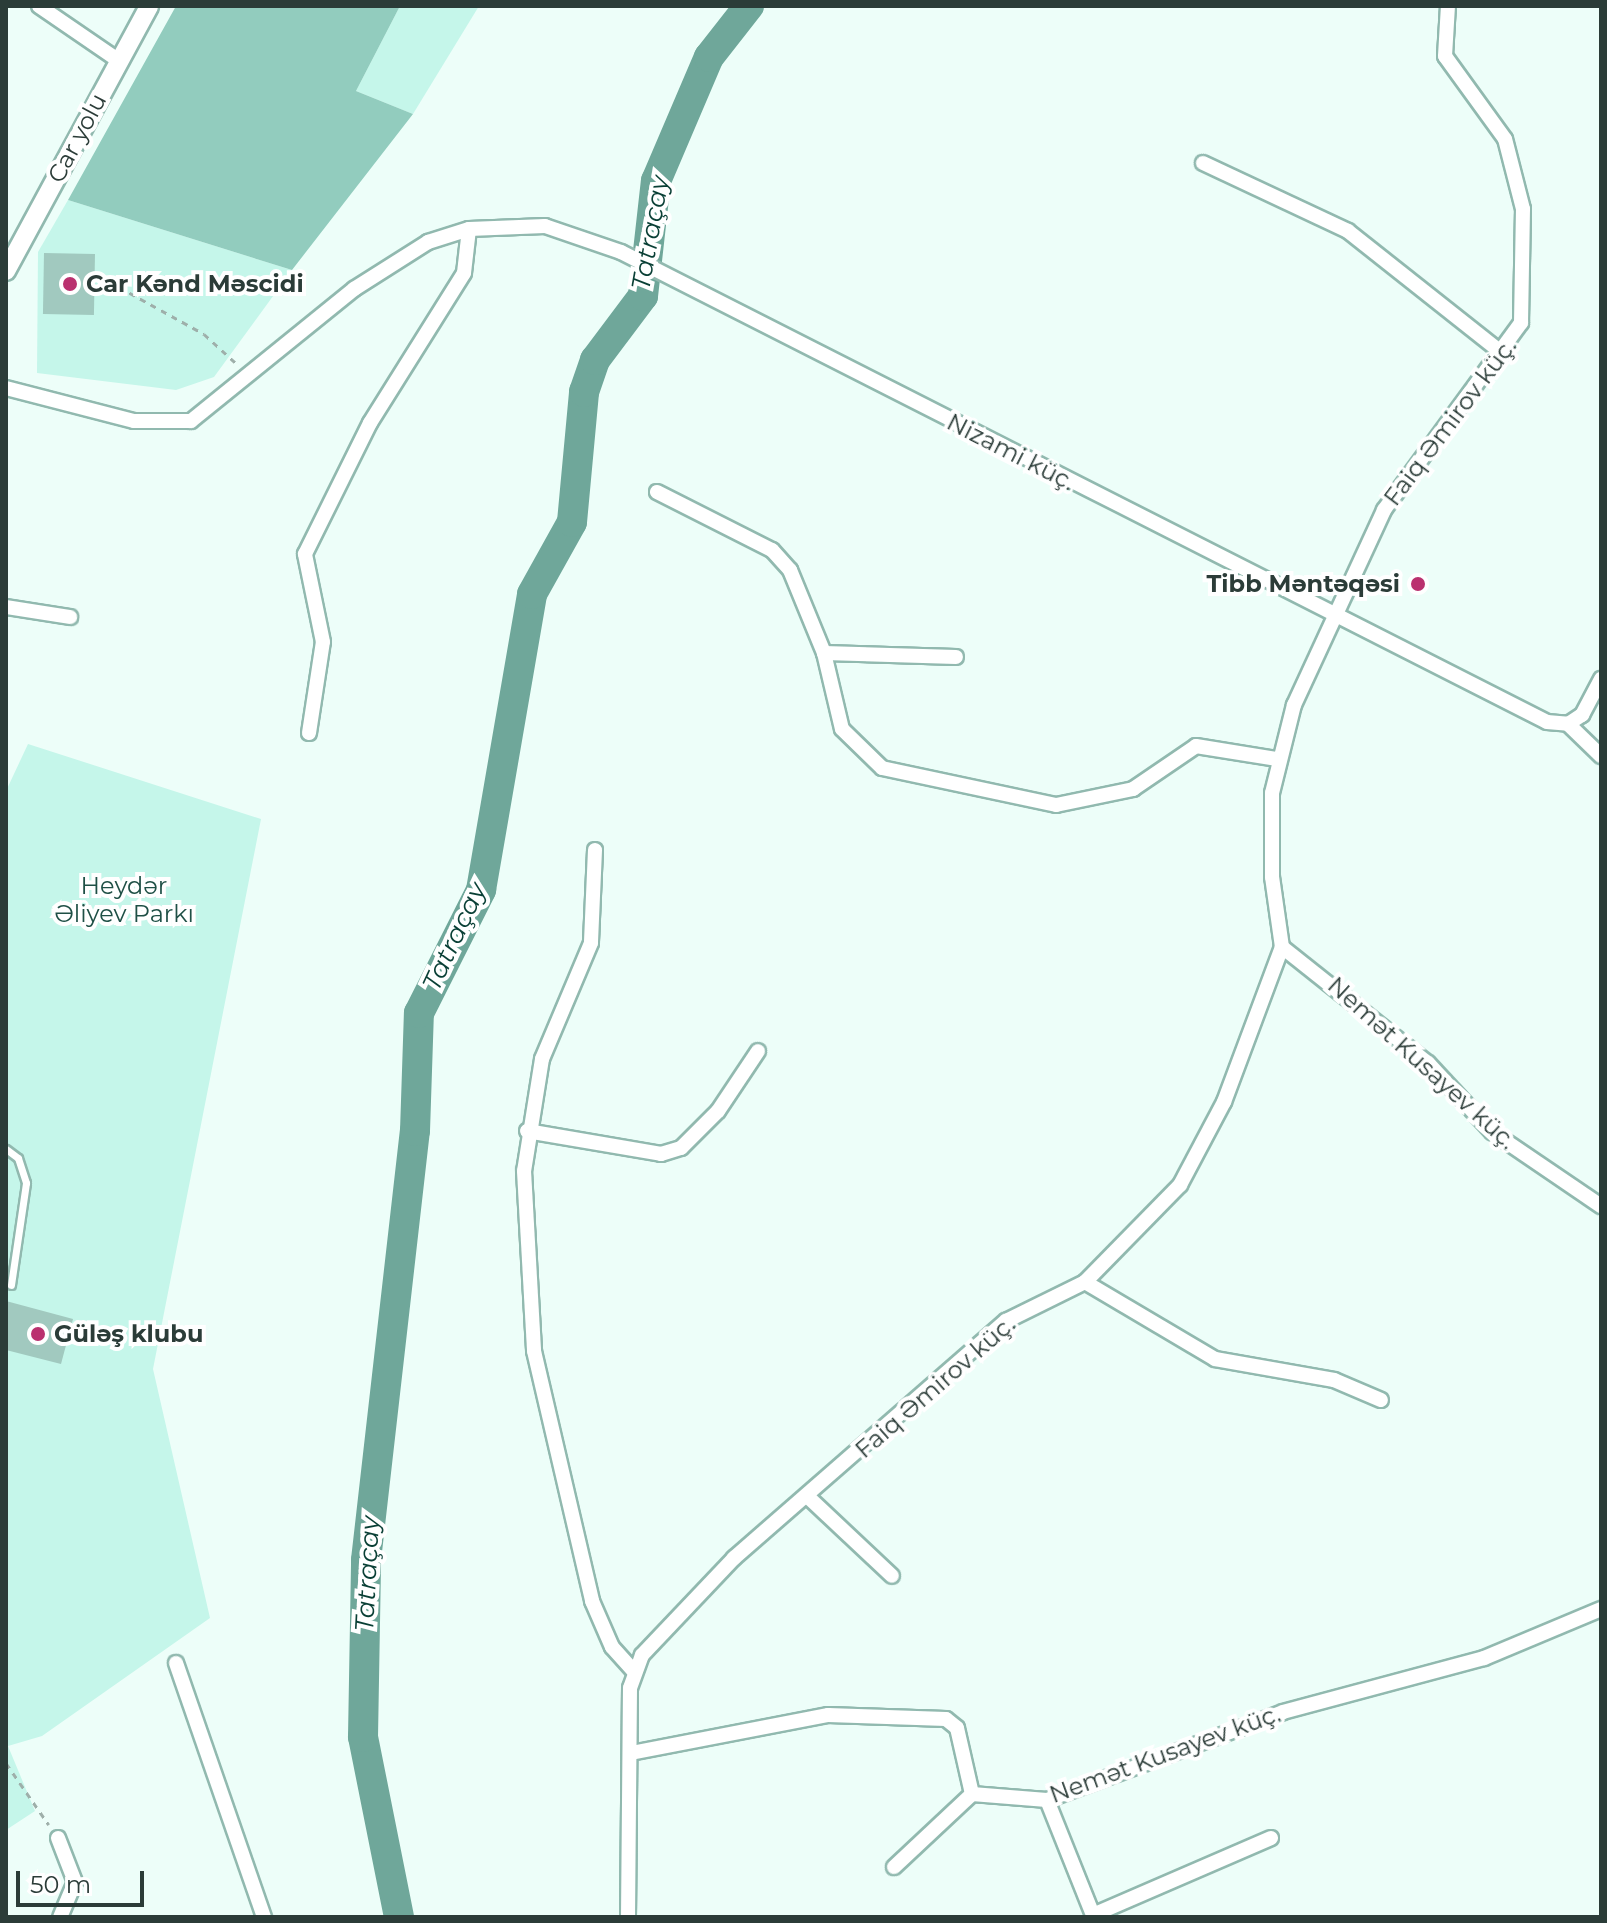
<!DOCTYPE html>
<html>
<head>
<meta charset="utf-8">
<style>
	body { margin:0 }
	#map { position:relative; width:1607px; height:1923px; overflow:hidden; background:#edfef9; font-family:Montserrat,sans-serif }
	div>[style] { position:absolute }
	.green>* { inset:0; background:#c5f6ea }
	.forest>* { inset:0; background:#92ccbe }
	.river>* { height:30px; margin:-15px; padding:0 15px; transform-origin:15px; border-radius:15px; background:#6fa79a }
	.building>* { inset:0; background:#a1c9bf; transform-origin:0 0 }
	.path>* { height:3px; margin-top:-1.5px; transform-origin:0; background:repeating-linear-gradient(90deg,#9eafaa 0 6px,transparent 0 12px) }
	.roads { filter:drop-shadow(2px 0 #91b9af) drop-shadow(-2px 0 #91b9af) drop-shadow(0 2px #91b9af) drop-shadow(0 -2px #91b9af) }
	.service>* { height:7px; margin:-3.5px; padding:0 3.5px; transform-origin:3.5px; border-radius:3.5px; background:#fff }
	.minor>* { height:14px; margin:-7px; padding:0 7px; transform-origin:7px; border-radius:7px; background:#fff }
	.tertiary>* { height:18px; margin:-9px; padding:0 9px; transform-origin:9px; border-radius:9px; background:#fff }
	.dots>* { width:22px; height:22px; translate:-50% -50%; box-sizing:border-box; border:4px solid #fff; border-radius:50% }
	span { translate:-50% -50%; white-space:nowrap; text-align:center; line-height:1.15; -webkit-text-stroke:8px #fff; paint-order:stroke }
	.street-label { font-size:24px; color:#2b3c38 }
	.poi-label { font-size:24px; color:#2b3c38; font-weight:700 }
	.left { translate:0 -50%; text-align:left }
	.right { translate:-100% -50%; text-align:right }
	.park-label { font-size:24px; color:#1f5046 }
	.water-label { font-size:26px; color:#093f35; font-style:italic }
	.frame { position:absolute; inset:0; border:8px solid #2b3c38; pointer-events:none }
	.scale { position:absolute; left:16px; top:1871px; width:128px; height:36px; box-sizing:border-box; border:4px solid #2b3c38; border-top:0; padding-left:10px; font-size:24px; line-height:28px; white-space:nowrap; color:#2b3c38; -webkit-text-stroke:6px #fff; paint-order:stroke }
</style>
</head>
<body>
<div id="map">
	<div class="green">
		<i style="clip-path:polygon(400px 6px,479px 6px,413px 114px,356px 91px)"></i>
		<i style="clip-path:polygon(68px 200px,292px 270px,214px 377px,176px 390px,37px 373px,38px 252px)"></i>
		<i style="clip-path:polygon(28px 744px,261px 819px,153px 1369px,210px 1618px,42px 1736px,8px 1746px,35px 1811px,6px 1830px,6px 791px)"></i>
	</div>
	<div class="forest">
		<i style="clip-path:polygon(176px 6px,400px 6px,356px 91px,413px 114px,292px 270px,68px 200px)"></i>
	</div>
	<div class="river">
		<i style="left:399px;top:1917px;width:184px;rotate:-101.3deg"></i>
		<i style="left:363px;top:1737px;width:177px;rotate:-89deg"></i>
		<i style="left:366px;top:1560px;width:432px;rotate:-83.5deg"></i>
		<i style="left:415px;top:1131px;width:118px;rotate:-88.1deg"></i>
		<i style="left:419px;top:1013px;width:138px;rotate:-63.2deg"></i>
		<i style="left:481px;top:890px;width:300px;rotate:-80.2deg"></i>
		<i style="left:532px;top:594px;width:82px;rotate:-60.9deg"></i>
		<i style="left:572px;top:522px;width:131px;rotate:-84.7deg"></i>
		<i style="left:584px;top:392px;width:34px;rotate:-71deg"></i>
		<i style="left:595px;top:360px;width:80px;rotate:-53.1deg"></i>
		<i style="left:643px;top:296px;width:116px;rotate:-83.6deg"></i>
		<i style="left:656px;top:181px;width:135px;rotate:-66.9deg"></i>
		<i style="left:709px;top:57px;width:65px;rotate:-51.9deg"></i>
	</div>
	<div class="building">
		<i style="left:44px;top:253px;width:51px;height:61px;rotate:1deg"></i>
		<i style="clip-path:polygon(6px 1301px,73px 1319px,61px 1364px,6px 1350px)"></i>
	</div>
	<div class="path">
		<i style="left:119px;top:287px;width:97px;rotate:28.9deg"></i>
		<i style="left:204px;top:334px;width:45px;rotate:42.3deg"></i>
		<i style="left:6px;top:1763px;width:75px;rotate:55.3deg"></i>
	</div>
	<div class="roads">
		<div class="service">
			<i style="left:6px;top:1149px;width:15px;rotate:37deg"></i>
			<i style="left:18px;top:1158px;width:26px;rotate:72deg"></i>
			<i style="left:26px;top:1183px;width:103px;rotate:98.4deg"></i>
		</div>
		<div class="minor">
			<i style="left:39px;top:6px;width:96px;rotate:34.4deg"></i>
			<i style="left:1203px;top:163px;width:160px;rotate:25.1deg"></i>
			<i style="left:1348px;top:231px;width:198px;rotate:38.4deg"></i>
			<i style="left:6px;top:388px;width:132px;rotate:14.5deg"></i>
			<i style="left:134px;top:421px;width:57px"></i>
			<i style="left:191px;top:421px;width:210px;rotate:-39deg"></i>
			<i style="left:354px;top:289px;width:88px;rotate:-32.4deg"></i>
			<i style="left:428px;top:242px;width:43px;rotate:-17.6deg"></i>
			<i style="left:469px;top:229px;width:76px;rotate:-2.3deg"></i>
			<i style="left:545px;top:226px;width:80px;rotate:18.9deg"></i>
			<i style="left:621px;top:252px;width:1038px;rotate:26.91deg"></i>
			<i style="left:1547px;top:722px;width:21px;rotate:5deg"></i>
			<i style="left:1568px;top:724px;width:17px;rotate:-33deg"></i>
			<i style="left:1582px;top:715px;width:41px;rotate:-62.2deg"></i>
			<i style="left:657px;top:492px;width:129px;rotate:26.8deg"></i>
			<i style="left:772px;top:550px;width:27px;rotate:48deg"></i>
			<i style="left:790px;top:570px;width:90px;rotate:67.7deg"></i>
			<i style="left:824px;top:653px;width:78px;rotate:76.7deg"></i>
			<i style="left:842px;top:729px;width:56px;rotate:44.3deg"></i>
			<i style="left:882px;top:768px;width:178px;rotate:12deg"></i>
			<i style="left:1056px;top:805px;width:79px;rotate:-11.7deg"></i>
			<i style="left:1133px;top:789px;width:76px;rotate:-34.3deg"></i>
			<i style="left:1196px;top:746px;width:81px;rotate:9.2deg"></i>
			<i style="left:6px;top:607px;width:65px;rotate:8.9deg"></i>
			<i style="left:824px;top:653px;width:132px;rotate:1.7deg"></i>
			<i style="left:1568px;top:724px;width:46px;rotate:44.1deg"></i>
			<i style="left:309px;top:733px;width:92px;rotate:-81.3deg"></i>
			<i style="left:323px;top:642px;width:90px;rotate:-101.6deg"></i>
			<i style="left:305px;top:554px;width:146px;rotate:-63.6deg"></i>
			<i style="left:370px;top:423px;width:177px;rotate:-57.9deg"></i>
			<i style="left:464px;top:273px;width:44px;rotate:-83.5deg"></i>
			<i style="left:595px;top:850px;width:93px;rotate:92.5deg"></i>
			<i style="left:591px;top:943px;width:126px;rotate:112.9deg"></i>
			<i style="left:542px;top:1059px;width:113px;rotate:99.1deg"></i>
			<i style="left:524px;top:1171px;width:180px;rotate:86.8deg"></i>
			<i style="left:534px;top:1351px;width:257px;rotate:76.9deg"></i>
			<i style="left:592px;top:1601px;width:50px;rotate:66.5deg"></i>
			<i style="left:612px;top:1647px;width:31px;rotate:48deg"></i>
			<i style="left:1282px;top:947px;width:186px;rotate:38.5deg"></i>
			<i style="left:1428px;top:1063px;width:94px;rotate:47.2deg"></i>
			<i style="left:1492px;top:1132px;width:132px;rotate:34.2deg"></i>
			<i style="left:527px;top:1131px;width:136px;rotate:9.7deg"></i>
			<i style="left:661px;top:1154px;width:21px;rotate:-17deg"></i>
			<i style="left:681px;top:1148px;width:52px;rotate:-45deg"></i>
			<i style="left:718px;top:1111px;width:72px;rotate:-56.3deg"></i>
			<i style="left:1085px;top:1282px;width:151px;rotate:30.6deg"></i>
			<i style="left:1215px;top:1359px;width:121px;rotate:10deg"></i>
			<i style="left:1334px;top:1380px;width:51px;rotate:23.1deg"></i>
			<i style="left:808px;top:1497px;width:115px;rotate:43.2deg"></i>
			<i style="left:176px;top:1663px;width:269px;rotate:70.9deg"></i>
			<i style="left:631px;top:1753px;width:201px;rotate:-10.9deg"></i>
			<i style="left:828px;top:1715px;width:118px;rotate:1.9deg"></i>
			<i style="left:946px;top:1719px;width:14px;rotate:39deg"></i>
			<i style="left:957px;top:1728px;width:68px;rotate:77.2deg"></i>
			<i style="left:972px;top:1794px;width:75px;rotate:4.6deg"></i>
			<i style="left:1047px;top:1800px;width:252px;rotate:-20.4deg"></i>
			<i style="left:1283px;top:1712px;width:208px;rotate:-15deg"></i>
			<i style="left:1484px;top:1658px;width:127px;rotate:-22.7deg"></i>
			<i style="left:1047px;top:1800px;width:124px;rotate:68.2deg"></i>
			<i style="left:1093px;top:1915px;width:194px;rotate:-23.4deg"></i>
			<i style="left:58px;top:1838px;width:47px;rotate:68.9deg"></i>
			<i style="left:75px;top:1882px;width:38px;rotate:113deg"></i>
			<i style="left:894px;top:1867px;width:107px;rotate:-43.1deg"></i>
			<i style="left:628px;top:1917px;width:229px;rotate:-89.5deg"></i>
			<i style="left:630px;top:1688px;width:35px;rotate:-70deg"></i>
			<i style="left:642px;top:1655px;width:134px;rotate:-46.5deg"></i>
			<i style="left:734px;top:1558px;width:361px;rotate:-41.1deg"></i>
			<i style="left:1006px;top:1321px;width:88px;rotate:-26.3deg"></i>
			<i style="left:1085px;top:1282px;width:136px;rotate:-45.6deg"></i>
			<i style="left:1180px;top:1185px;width:94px;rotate:-62.1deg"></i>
			<i style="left:1224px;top:1102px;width:165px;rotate:-69.5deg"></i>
			<i style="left:1282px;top:947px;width:71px;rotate:-98.1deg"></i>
			<i style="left:1272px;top:877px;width:84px;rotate:-90deg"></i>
			<i style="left:1272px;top:793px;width:91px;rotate:-76deg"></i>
			<i style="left:1294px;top:705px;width:215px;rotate:-65.2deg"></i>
			<i style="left:1384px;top:510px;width:232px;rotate:-53.8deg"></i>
			<i style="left:1521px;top:323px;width:114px;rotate:-89deg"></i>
			<i style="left:1523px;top:209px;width:72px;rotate:-104.4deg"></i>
			<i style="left:1505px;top:139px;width:102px;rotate:-125.9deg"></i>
			<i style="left:1445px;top:56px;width:50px;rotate:-86.6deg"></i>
		</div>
		<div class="tertiary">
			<i style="left:6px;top:271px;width:301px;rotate:-61.6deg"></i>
		</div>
	</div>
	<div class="dots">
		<i style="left:70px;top:284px;background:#ba316f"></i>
		<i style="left:1418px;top:584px;background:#ba316f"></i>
		<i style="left:38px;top:1334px;background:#ba316f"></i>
	</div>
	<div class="street-label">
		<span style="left:77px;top:138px;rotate:-62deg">Car yolu</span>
		<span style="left:1450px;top:422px;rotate:-53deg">Faiq Əmirov küç.</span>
		<span style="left:1011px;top:452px;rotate:27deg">Nizami küç.</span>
		<span style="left:1422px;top:1063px;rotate:42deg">Nemət Kusayev küç.</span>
		<span style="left:935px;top:1387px;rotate:-41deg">Faiq Əmirov küç.</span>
		<span style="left:1165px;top:1754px;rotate:-20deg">Nemət Kusayev küç.</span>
	</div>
	<div class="poi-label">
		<span class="left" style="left:86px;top:284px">Car Kənd Məscidi</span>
		<span class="right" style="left:1400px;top:584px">Tibb Məntəqəsi</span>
		<span class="left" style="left:54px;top:1334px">Güləş klubu</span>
	</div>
	<div class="park-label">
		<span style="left:124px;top:900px">Heydər<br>Əliyev Parkı</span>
	</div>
	<div class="water-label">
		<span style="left:651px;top:233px;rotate:-80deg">Tatraçay</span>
		<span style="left:455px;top:937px;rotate:-65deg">Tatraçay</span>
		<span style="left:368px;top:1574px;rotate:-87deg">Tatraçay</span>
	</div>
	<div class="frame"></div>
	<div class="scale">50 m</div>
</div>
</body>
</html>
